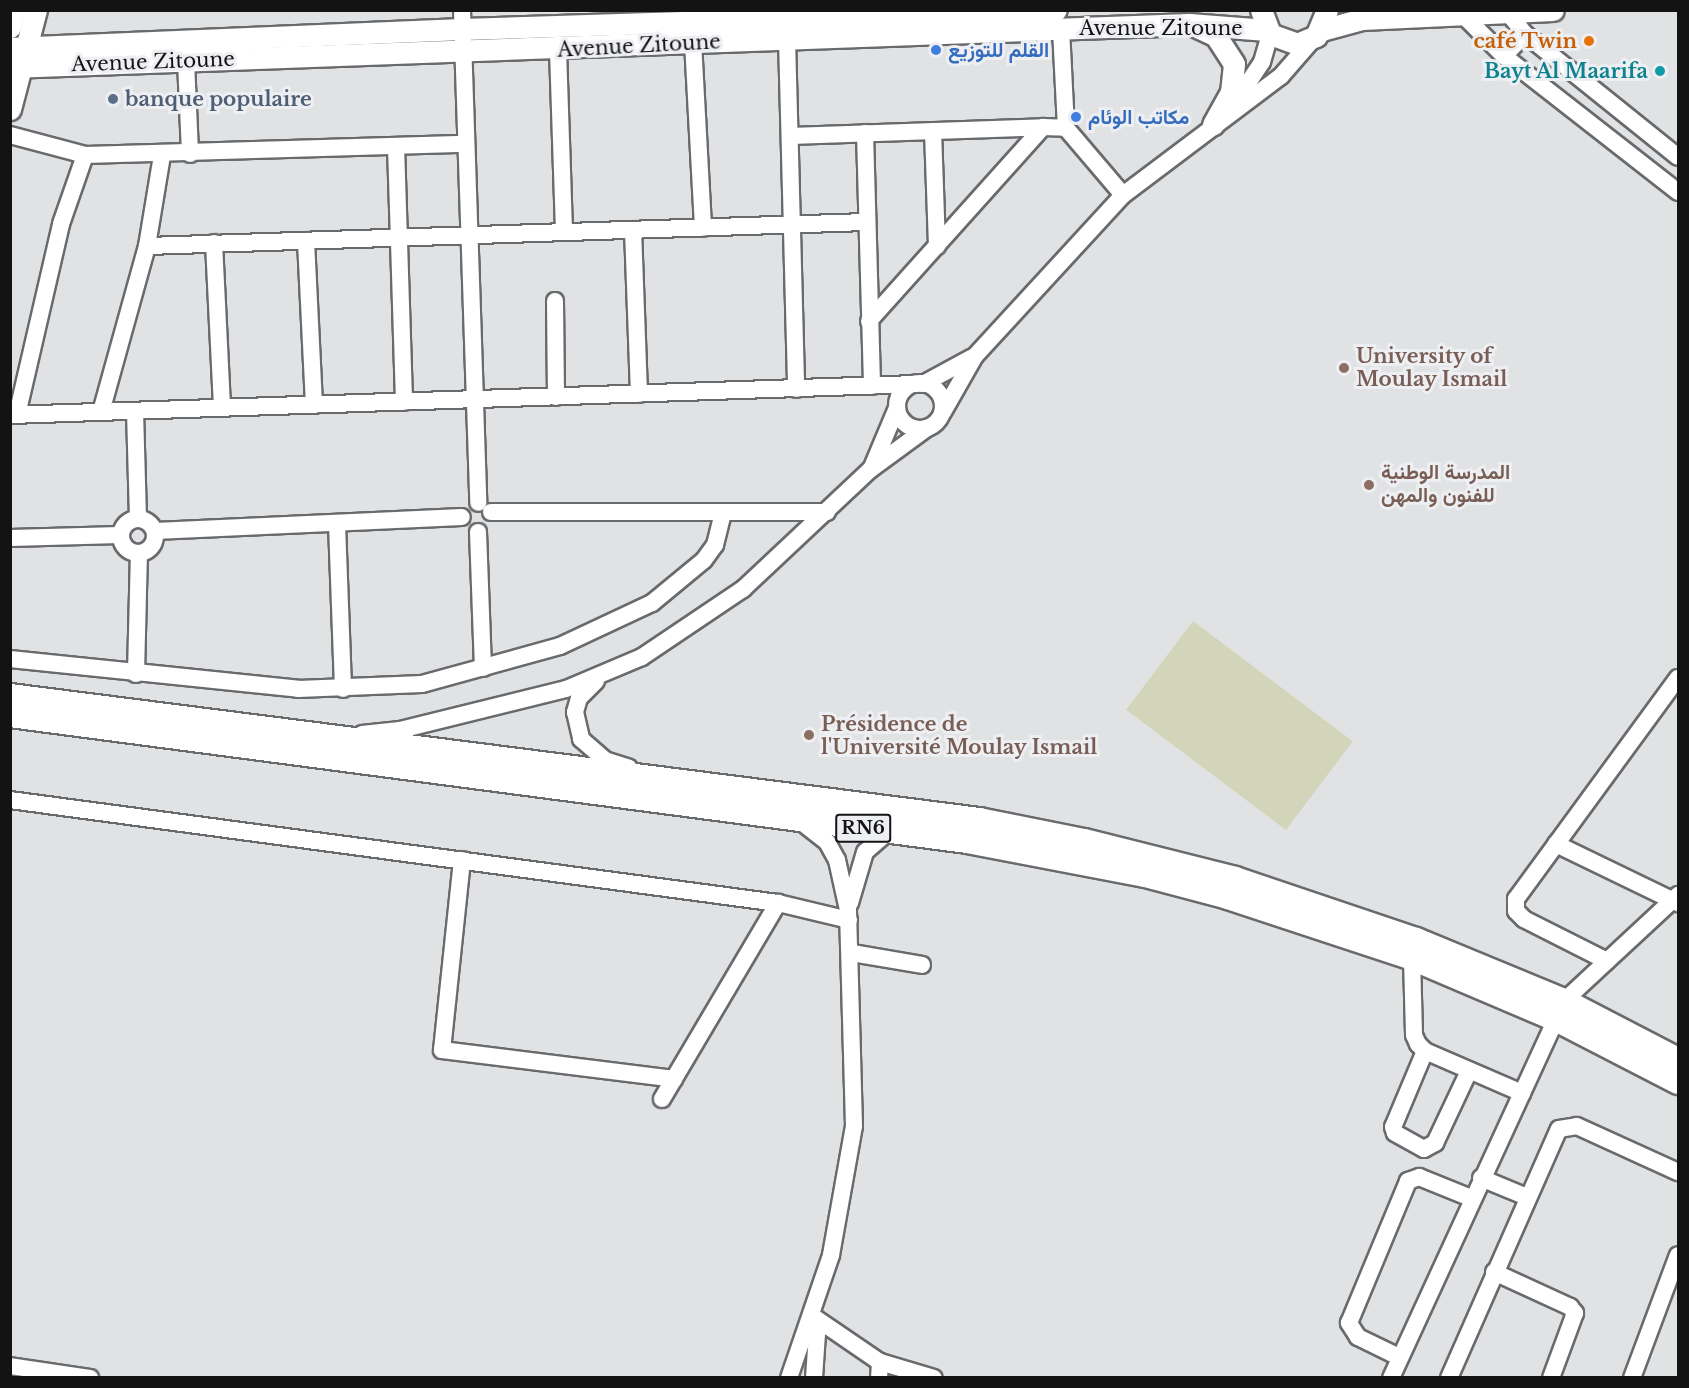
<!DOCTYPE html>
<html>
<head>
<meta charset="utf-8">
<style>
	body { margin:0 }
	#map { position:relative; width:1689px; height:1388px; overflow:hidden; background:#e1e2e4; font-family:"Libre Baskerville",Vazirmatn,serif }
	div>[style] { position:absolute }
	.green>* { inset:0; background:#d2d5ba; transform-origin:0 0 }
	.roads { filter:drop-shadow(2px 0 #696a6c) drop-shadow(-2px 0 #696a6c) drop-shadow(0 2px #696a6c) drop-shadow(0 -2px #696a6c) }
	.minor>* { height:16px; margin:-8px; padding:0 8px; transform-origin:8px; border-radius:8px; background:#fff }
	.minor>.ring { margin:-8px; padding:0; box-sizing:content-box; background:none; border:16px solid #fff; border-radius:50% }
	.major>* { height:21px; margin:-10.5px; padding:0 10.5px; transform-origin:10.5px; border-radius:10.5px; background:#fff }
	.highway>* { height:24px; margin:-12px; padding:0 12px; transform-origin:12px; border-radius:12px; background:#fff }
	.dots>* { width:16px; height:16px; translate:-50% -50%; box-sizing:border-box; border:3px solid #eeeff2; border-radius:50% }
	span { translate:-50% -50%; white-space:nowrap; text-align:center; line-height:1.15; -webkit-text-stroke:6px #eeeff2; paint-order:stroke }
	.shield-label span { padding:2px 4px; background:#eeeff2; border:2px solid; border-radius:4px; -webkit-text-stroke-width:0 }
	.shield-label { font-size:18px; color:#131314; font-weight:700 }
	.street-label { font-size:20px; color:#131314 }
	.food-label { font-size:20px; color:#c56008; font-weight:700 }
	.right { translate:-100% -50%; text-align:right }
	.shop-label { font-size:20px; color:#366cbe; font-weight:700 }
	.left { translate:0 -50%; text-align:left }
	.culture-label { font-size:20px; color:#0d838f; font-weight:700 }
	.service-label { font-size:20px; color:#4e5e75; font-weight:700 }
	.education-label { font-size:20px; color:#785e54; font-weight:700 }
	.frame { position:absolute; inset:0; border:12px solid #131314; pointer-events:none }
</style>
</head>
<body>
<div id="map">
	<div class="green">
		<i style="left:1193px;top:621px;width:200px;height:111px;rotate:37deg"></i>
	</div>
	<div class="roads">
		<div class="minor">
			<i style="left:462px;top:10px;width:493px;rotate:88.1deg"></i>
			<i style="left:1508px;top:13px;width:27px;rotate:51deg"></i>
			<i style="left:1525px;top:34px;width:196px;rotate:38.8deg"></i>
			<i style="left:1463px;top:15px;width:58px;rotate:45deg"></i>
			<i style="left:1504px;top:56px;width:221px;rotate:38deg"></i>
			<i style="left:1061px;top:29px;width:99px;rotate:87.1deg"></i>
			<i style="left:1066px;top:128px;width:88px;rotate:49.6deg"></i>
			<i style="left:787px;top:39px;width:350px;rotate:88.5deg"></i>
			<i style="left:693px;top:42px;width:186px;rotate:86.9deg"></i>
			<i style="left:558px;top:50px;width:182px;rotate:88.1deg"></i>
			<i style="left:1504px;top:56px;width:30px;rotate:-46deg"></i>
			<i style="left:186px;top:61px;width:93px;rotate:87.5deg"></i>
			<i style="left:1234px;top:104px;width:50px;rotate:-56.3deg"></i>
			<i style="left:1262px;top:62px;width:29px;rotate:-74deg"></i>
			<i style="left:933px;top:131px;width:115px;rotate:88deg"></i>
			<i style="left:865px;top:133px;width:253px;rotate:88.4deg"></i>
			<i style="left:10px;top:135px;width:78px;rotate:14.9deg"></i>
			<i style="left:85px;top:155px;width:381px;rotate:-1.7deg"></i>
			<i style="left:791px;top:136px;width:252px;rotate:-2deg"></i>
			<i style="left:396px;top:146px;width:256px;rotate:88.2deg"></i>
			<i style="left:633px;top:230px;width:164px;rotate:87.9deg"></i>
			<i style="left:306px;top:241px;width:164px;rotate:87.2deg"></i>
			<i style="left:214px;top:243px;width:165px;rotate:87.2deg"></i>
			<i style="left:147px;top:246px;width:719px;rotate:-1.91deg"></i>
			<i style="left:555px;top:301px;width:96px;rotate:89.4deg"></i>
			<i style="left:869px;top:321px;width:261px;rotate:-48.1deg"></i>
			<i style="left:1043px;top:127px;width:23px;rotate:2deg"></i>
			<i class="ring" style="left:897px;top:383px;width:30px;height:30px"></i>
			<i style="left:923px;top:384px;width:55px;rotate:-28.4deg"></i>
			<i style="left:135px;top:411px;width:107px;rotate:88.4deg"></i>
			<i style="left:101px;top:412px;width:172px;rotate:-74.5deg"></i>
			<i style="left:147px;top:246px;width:92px;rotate:-80.6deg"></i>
			<i style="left:943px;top:412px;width:64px;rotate:-60.3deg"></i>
			<i style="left:975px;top:356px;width:219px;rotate:-47.4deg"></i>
			<i style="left:1123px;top:195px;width:198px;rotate:-37deg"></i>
			<i style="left:1281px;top:76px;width:52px;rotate:-48.9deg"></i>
			<i style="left:10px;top:415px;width:908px;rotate:-1.96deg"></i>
			<i style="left:17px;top:415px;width:196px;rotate:-77deg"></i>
			<i style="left:61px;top:224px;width:73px;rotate:-70.8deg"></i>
			<i style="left:873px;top:465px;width:62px;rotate:-67.2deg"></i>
			<i style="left:491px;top:512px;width:336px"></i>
			<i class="ring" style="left:121px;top:519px;width:18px;height:18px"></i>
			<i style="left:337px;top:524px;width:165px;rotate:87.9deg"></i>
			<i style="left:155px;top:531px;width:307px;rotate:-2.6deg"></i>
			<i style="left:478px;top:532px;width:136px;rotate:87.9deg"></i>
			<i style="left:10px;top:538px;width:110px;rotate:-1.6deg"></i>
			<i style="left:10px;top:659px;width:290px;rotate:5.9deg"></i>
			<i style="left:298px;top:689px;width:124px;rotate:-2.3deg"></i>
			<i style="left:422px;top:684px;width:143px;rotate:-15.4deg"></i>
			<i style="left:560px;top:646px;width:102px;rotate:-25.1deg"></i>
			<i style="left:652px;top:603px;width:67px;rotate:-39.6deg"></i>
			<i style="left:704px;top:560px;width:19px;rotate:-54deg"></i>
			<i style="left:715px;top:545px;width:34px;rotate:-76deg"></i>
			<i style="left:136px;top:674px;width:121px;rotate:-88.6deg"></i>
			<i style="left:596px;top:681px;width:24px;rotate:135deg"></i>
			<i style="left:579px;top:698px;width:15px;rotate:106deg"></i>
			<i style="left:575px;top:712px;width:28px;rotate:77deg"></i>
			<i style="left:581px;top:739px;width:32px;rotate:41deg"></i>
			<i style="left:605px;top:760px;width:25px;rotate:18deg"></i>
			<i style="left:362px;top:734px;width:38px;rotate:-6deg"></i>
			<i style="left:400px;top:730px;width:171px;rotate:-13.9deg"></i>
			<i style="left:566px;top:689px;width:82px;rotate:-22.8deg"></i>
			<i style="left:642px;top:657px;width:122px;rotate:-34deg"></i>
			<i style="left:743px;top:589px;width:175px;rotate:-43.2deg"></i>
			<i style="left:871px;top:469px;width:69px;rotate:-36.2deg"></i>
			<i style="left:10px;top:800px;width:775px;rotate:7.64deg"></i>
			<i style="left:778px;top:903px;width:73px;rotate:13.5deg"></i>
			<i style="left:1556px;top:844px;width:136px;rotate:25.8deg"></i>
			<i style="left:462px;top:860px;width:191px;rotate:96deg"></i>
			<i style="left:442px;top:1050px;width:234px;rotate:7.1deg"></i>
			<i style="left:850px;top:903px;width:53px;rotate:-73.6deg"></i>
			<i style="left:865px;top:852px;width:30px;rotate:-41deg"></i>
			<i style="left:852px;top:953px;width:71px;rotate:9.7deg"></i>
			<i style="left:1412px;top:958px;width:77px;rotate:88.5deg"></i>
			<i style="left:1414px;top:1035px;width:10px;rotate:66deg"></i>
			<i style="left:1418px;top:1044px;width:10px;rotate:45deg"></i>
			<i style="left:1425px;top:1051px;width:106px;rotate:23.4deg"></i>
			<i style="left:1607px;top:961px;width:93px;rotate:-153.2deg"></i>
			<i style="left:1524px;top:919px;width:11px;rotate:-135deg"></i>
			<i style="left:1516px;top:911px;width:12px;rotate:-90deg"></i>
			<i style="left:1516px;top:899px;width:274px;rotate:-53.8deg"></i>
			<i style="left:1564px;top:1001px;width:156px;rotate:-42.9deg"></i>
			<i style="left:1425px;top:1051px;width:82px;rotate:112.8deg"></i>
			<i style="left:1393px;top:1127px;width:6px;rotate:72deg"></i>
			<i style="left:1395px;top:1133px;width:33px;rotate:29deg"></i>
			<i style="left:1424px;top:1149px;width:13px;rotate:-29deg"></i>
			<i style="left:1435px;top:1143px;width:80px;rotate:-64.7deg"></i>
			<i style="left:662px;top:1099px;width:228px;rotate:-59.4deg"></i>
			<i style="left:1481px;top:1178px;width:50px;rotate:22.4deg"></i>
			<i style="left:1494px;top:1272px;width:84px;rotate:24.7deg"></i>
			<i style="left:1570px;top:1307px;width:8px;rotate:50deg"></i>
			<i style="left:1575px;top:1313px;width:69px;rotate:110.3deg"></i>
			<i style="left:811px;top:1315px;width:83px;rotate:34.3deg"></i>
			<i style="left:880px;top:1362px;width:56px;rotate:16.5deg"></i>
			<i style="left:1399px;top:1357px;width:46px;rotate:-154deg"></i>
			<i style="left:1358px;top:1337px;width:17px;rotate:-123deg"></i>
			<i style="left:1349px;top:1323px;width:154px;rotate:-67.4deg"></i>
			<i style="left:1408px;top:1181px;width:12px;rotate:-20deg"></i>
			<i style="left:1419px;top:1177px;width:56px;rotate:22deg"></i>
			<i style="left:10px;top:1366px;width:81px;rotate:8.5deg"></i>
			<i style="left:789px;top:1378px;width:130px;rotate:-71.1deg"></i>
			<i style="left:831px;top:1255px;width:131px;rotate:-79.9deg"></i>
			<i style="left:854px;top:1126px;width:216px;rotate:-91.6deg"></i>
			<i style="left:848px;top:910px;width:51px;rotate:-102.4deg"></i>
			<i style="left:837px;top:860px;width:21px;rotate:-119deg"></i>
			<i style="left:827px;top:842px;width:36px;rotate:-142deg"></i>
			<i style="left:814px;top:1378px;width:58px;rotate:-86.1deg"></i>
			<i style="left:879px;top:1378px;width:16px;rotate:-86deg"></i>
			<i style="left:1391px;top:1378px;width:395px;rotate:-65.3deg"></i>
			<i style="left:1449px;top:1378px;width:272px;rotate:-66.2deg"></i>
			<i style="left:1559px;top:1129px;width:18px;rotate:-9deg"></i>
			<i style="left:1577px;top:1126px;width:111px;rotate:24.5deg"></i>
			<i style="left:1632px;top:1378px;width:131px;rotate:-69.5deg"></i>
		</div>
		<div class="major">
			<i style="left:1261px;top:10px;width:26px;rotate:69deg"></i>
			<i style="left:1270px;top:34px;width:29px;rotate:20deg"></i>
			<i style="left:1297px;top:44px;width:21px;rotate:-23deg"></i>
			<i style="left:1316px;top:36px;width:28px;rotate:-67deg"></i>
			<i style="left:1195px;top:26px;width:23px;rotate:25deg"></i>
			<i style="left:1216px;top:36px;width:33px;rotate:57deg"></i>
			<i style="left:1234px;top:64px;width:28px;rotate:96deg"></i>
			<i style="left:1231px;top:92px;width:37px;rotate:119deg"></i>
			<i style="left:10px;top:27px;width:18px;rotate:-74deg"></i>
			<i style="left:1322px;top:30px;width:41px;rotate:-15.4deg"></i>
			<i style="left:1362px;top:19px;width:191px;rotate:-2.7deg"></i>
			<i style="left:10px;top:48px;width:452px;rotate:-2.4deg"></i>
			<i style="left:462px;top:29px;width:594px;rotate:-1.83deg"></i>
			<i style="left:10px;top:67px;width:1180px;rotate:-2.09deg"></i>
			<i style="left:1189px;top:24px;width:78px;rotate:4.4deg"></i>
			<i style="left:10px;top:109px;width:102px;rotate:-75.3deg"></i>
		</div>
		<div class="highway">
			<i style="left:10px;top:696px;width:977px;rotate:7.29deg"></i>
			<i style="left:979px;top:820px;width:107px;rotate:11.3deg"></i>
			<i style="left:1084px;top:841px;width:156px;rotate:14.1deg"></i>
			<i style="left:1235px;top:879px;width:191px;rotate:18.6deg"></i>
			<i style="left:1416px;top:940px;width:160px;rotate:22.4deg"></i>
			<i style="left:1564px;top:1001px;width:128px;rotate:27.4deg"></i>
			<i style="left:10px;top:715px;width:965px;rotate:7.5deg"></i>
			<i style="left:967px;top:841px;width:181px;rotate:10.8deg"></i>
			<i style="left:1145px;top:875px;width:86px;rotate:14.8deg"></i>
			<i style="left:1228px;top:897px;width:194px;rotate:18.3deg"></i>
			<i style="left:1412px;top:958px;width:156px;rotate:23deg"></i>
			<i style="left:1556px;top:1019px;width:137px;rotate:27.3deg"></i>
		</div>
	</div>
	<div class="dots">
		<i style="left:1589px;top:41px;background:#e8710a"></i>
		<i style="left:936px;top:50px;background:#3f7fe0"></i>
		<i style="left:1660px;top:71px;background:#0f9aa8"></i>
		<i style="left:113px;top:99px;background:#5c6f8a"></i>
		<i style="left:1076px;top:117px;background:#3f7fe0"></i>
		<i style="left:1344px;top:368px;background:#8d6e63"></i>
		<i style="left:1369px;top:485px;background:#8d6e63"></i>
		<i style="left:809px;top:735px;background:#8d6e63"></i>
	</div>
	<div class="shield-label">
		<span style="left:863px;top:828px">RN6</span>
	</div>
	<div class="street-label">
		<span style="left:1161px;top:28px">Avenue Zitoune</span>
		<span style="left:639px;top:46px;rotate:-3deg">Avenue Zitoune</span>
		<span style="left:153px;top:62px;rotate:-2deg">Avenue Zitoune</span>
	</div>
	<div class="food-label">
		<span class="right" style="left:1577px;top:41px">café Twin</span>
	</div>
	<div class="shop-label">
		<span class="left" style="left:948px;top:50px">القلم للتوزيع</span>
		<span class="left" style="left:1088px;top:117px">مكاتب الوئام</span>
	</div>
	<div class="culture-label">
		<span class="right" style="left:1648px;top:71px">Bayt Al Maarifa</span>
	</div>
	<div class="service-label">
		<span class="left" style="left:125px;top:99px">banque populaire</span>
	</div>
	<div class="education-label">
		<span class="left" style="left:1356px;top:368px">University of<br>Moulay Ismail</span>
		<span class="left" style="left:1381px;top:484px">المدرسة الوطنية<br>للفنون والمهن</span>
		<span class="left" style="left:821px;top:736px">Présidence de<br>l'Université Moulay Ismail</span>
	</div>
	<div class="frame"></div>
</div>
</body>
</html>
